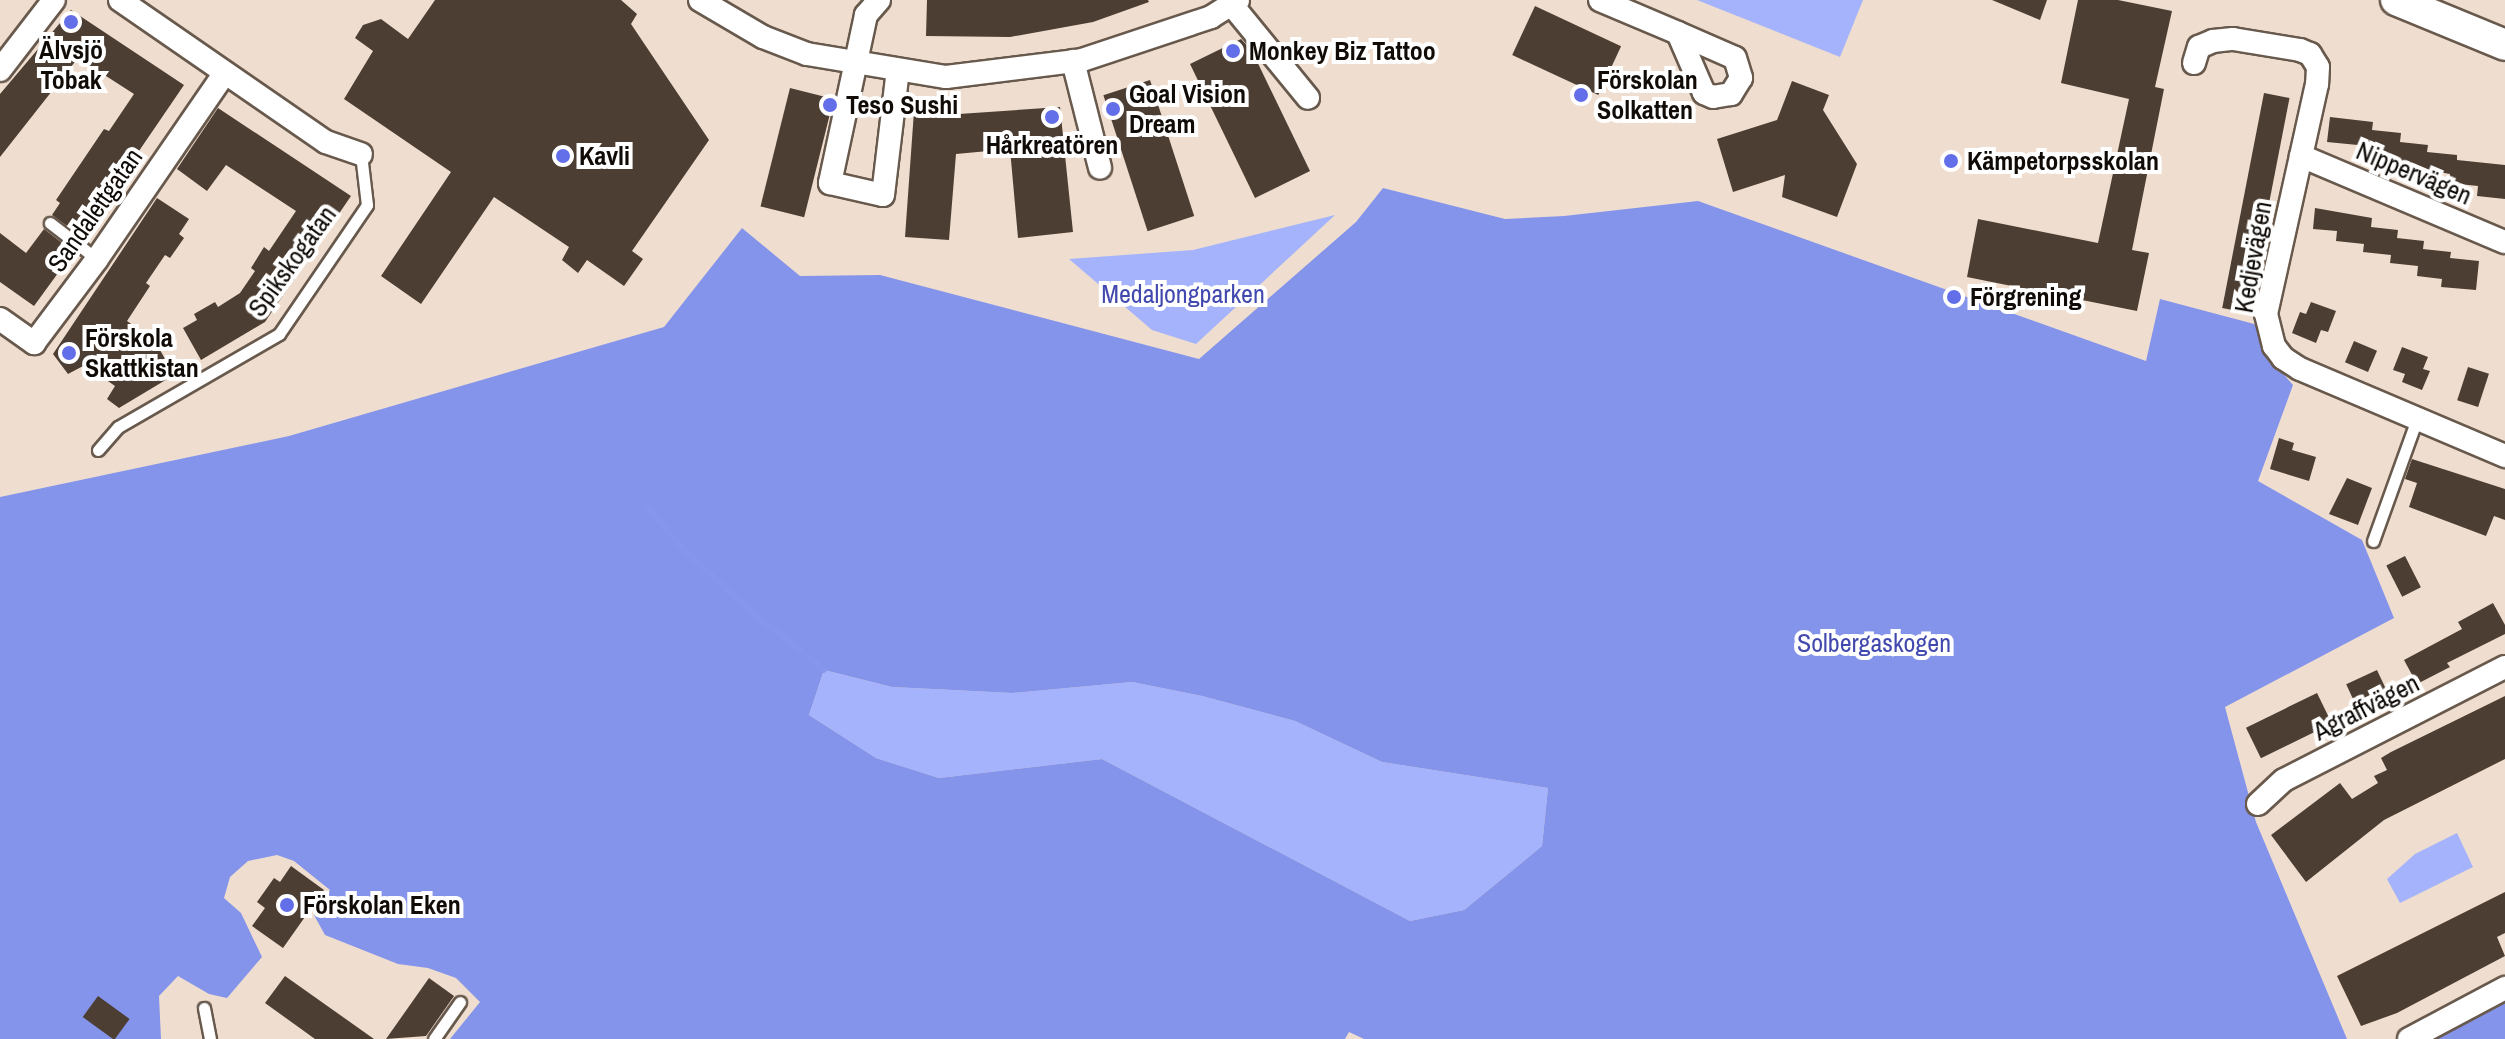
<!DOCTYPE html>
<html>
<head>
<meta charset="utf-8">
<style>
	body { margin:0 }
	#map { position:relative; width:2505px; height:1039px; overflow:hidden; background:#efdecf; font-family:"Archivo Narrow",sans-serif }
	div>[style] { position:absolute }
	.green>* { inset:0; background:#a4b3fb }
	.forest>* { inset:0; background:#8594eb }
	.stream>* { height:6px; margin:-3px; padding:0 3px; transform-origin:3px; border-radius:3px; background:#8796ed }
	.building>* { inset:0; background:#4c3e33; transform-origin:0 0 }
	.roads { filter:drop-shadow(2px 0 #68594d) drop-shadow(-2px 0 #68594d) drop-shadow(0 2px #68594d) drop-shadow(0 -2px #68594d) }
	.service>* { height:11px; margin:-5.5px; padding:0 5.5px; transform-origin:5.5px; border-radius:5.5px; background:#fff }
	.minor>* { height:22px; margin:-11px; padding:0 11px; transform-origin:11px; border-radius:11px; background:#fff }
	.secondary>* { height:30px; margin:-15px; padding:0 15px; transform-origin:15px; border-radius:15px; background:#fff }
	.dots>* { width:22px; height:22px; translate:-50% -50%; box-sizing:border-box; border:4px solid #fff; border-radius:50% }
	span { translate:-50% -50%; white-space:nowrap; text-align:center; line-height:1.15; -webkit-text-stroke:8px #fff; paint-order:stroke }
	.poi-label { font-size:26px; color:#100b07; font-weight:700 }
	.left { translate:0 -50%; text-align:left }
	.street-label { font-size:26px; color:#100b07 }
	.park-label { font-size:26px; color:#4249ae }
</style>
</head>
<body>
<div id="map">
	<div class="green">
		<i style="clip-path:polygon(1697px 0,1863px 0,1840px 57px)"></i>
		<i style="clip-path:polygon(1335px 215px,1196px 344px,1152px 330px,1069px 259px,1193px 250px)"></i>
		<i style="clip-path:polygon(824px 670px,892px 687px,1012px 693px,1132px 682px,1202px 696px,1295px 721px,1382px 762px,1548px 788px,1542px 846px,1464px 910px,1410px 921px,1102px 759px,939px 778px,876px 758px,809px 715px)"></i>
		<i style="clip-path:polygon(2457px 833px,2473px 867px,2400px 903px,2387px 879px,2415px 854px)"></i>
	</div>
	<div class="forest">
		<i style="clip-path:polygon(evenodd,1383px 188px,1505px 219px,1564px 216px,1698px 201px,2146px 361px,2160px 299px,2258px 325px,2272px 361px,2293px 385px,2258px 481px,2362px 540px,2394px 618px,2225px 707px,2256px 822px,2347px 1039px,1364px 1039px,1349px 1032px,1345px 1039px,450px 1039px,480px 1002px,456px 978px,428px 968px,398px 964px,325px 935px,314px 915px,330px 890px,294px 861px,277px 855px,248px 861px,230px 877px,224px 898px,241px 913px,262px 957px,227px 998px,209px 994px,178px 976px,159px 996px,161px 1039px,0 1039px,0 497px,289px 436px,664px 327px,742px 228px,800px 276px,880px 275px,1199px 359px,1356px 222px,1383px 188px,824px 670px,892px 687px,1012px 693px,1132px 682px,1202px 696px,1295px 721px,1382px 762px,1548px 788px,1542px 846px,1464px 910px,1410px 921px,1102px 759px,939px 778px,876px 758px,809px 715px,824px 670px)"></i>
		<i style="clip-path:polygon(2505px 1003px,2505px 1039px,2436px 1039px)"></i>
	</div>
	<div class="stream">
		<i style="left:647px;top:507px;width:58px;rotate:49.2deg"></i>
		<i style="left:685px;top:551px;width:105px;rotate:42.3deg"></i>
		<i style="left:763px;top:622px;width:46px;rotate:36.1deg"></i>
		<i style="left:810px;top:658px;width:18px;rotate:41deg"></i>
	</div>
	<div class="building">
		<i style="clip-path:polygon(435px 0,621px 0,637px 14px,631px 24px,709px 140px,632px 251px,643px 259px,624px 286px,587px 260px,578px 273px,562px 260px,569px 247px,494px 197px,421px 304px,381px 276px,451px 172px,344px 99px,373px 51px,355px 38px,363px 25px,381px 19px,408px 39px)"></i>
		<i style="clip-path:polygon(927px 0,1148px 0,1149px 2px,1093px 22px,1010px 37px,926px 36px)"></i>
		<i style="clip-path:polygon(1992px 0,2047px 0,2040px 20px)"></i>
		<i style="clip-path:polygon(2078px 0,2118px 0,2172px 11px,2155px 87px,2164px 89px,2132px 250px,2149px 253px,2137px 311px,1967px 277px,1978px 219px,2098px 243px,2129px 99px,2061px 83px)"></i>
		<i style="left:1535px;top:6px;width:95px;height:54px;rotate:25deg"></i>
		<i style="clip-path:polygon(71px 10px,184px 85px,81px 236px,52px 215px,60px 203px,56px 200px,104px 129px,109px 131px,134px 94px,78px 58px,0 157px,0 94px)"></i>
		<i style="clip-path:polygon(1241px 39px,1252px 51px,1310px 171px,1255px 198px,1190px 64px)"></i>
		<i style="left:1150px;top:80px;width:143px;height:49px;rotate:72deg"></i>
		<i style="clip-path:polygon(1792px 81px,1829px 95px,1823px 110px,1857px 164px,1837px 217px,1782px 197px,1785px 175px,1733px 192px,1717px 139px,1777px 120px)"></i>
		<i style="left:790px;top:88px;width:45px;height:122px;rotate:14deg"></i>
		<i style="left:2264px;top:93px;width:26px;height:219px;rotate:11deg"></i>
		<i style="clip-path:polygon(1060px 107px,1073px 232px,1018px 238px,1010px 149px,956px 154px,949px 240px,905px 237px,914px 111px,959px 114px)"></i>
		<i style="clip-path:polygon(218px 108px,351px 196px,265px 322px,201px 360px,183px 328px,197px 320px,194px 314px,215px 302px,218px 307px,240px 293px,255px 271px,251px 268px,264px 247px,269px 251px,296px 211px,226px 165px,207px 191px,177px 169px)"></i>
		<i style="clip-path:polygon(2330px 117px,2373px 122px,2372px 130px,2401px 133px,2400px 142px,2428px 145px,2427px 152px,2457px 155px,2457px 160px,2505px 165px,2505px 199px,2477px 196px,2478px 186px,2449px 183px,2450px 174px,2395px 164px,2396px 158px,2367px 154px,2368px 146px,2327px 142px)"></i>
		<i style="clip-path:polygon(157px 198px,189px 219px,179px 234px,184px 238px,170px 258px,165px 255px,146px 283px,150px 286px,127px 321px,155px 341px,174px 375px,119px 408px,107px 399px,115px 386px,85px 365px,68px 374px,53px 354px)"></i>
		<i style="clip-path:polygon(2315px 208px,2372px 218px,2371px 227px,2398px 230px,2397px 238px,2424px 241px,2423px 249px,2451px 252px,2450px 258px,2479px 261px,2476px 290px,2441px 287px,2442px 279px,2417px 276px,2418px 266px,2390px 263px,2391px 255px,2363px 252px,2364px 244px,2336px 241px,2337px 231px,2313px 229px)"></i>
		<i style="clip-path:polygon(44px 229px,71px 250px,69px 258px,34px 306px,0 282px,0 233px,26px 253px)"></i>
		<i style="clip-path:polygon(2311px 302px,2336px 311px,2328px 332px,2321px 330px,2316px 343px,2292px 333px,2300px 312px,2306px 314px)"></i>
		<i style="left:2354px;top:341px;width:25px;height:23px;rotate:23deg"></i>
		<i style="clip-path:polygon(2402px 347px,2428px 357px,2423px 369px,2430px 371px,2422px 390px,2402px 382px,2405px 374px,2393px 370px)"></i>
		<i style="left:2468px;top:367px;width:22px;height:35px;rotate:18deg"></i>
		<i style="clip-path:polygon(2279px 438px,2294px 443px,2292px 450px,2316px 457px,2309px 481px,2270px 469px)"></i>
		<i style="clip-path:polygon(2412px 459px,2505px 489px,2505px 520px,2494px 516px,2486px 536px,2409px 507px,2417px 483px,2405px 479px)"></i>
		<i style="clip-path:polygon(2347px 478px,2372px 488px,2358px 525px,2329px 514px)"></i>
		<i style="left:2405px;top:556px;width:35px;height:21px;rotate:63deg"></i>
		<i style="clip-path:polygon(2493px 603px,2505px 625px,2505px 634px,2447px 663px,2450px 667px,2417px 684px,2404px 660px,2462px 629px,2458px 622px)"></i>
		<i style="left:2377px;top:670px;width:29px;height:34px;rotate:65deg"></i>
		<i style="left:2317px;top:693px;width:34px;height:79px;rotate:64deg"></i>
		<i style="clip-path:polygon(2505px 696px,2505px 759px,2384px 820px,2306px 882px,2271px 835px,2340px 783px,2352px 799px,2378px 783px,2374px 776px,2387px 770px,2381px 758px,2391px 752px)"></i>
		<i style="clip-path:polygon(291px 866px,324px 890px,283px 948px,252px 926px,265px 908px,257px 902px,274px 878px,280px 882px)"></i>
		<i style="clip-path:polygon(2505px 892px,2505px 933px,2497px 937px,2505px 956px,2397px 1013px,2361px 1026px,2337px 976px)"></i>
		<i style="clip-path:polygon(285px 976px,374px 1039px,315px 1039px,265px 1003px)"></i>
		<i style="clip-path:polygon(429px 978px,454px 996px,426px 1036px,386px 1039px)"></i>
		<i style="left:98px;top:996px;width:39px;height:26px;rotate:36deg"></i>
	</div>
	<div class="roads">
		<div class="service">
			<i style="left:50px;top:223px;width:59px;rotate:37.5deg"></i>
			<i style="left:98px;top:450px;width:30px;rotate:-49deg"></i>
			<i style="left:118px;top:427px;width:186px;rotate:-30deg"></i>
			<i style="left:279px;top:334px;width:156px;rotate:-55.7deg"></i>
			<i style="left:367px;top:205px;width:51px;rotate:-96.7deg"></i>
			<i style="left:2373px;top:541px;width:130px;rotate:-70.2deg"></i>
			<i style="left:204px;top:1008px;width:32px;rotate:79deg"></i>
			<i style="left:434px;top:1039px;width:45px;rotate:-54.9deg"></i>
		</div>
		<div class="minor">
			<i style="left:120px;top:0;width:250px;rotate:34.6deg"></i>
			<i style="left:326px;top:142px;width:37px;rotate:19deg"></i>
			<i style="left:700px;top:0;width:73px;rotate:30.4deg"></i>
			<i style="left:763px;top:37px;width:47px;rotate:21.1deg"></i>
			<i style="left:807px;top:54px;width:141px;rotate:9.4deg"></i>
			<i style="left:946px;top:77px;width:137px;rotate:-7.1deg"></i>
			<i style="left:1082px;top:60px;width:136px;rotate:-18.4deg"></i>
			<i style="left:1211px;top:17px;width:32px;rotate:-32deg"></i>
			<i style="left:879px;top:0;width:20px;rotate:131deg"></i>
			<i style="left:866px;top:15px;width:172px;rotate:102.1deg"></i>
			<i style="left:830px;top:183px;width:54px;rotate:12.8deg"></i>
			<i style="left:883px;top:195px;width:126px;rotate:-83.2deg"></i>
			<i style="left:1600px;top:0;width:85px;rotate:22.9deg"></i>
			<i style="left:1678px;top:33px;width:62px;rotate:23.7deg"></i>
			<i style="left:1735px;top:58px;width:21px;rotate:73deg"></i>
			<i style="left:1741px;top:78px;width:19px;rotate:122deg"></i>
			<i style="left:1731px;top:94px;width:18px;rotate:171deg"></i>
			<i style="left:1713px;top:97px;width:10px;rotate:-156deg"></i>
			<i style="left:1704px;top:93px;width:65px;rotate:-113.4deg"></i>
			<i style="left:1232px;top:5px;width:120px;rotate:50.7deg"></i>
			<i style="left:1073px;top:61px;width:110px;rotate:75.8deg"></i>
			<i style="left:2194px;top:63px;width:17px;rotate:-73deg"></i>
			<i style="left:2199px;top:47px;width:15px;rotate:-23deg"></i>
			<i style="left:2213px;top:41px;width:20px;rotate:-6deg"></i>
			<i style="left:2233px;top:39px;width:68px;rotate:9.3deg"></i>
			<i style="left:2300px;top:50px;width:11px;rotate:22deg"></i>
			<i style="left:2310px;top:54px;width:15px;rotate:58deg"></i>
			<i style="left:2318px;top:67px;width:17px;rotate:93deg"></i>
			<i style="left:2317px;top:84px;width:236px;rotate:102.5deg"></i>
			<i style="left:2266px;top:314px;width:33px;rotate:76deg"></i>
			<i style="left:2274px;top:346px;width:15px;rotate:53deg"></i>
			<i style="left:2283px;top:358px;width:20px;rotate:33deg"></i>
			<i style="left:2300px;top:369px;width:223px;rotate:23deg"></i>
			<i style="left:0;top:70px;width:88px;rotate:-52.4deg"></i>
			<i style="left:2301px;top:156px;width:221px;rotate:22.9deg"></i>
			<i style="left:0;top:319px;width:42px;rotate:35.2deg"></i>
			<i style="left:34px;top:343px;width:105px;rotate:-53.1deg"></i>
			<i style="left:97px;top:259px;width:224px;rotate:-55.5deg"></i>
			<i style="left:2258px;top:804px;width:35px;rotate:-43deg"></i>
			<i style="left:2284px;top:780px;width:248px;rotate:-27.1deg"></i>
			<i style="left:2409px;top:1039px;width:109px;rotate:-28deg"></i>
		</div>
		<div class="secondary">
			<i style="left:2396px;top:0;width:118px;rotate:22.4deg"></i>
		</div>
	</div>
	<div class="dots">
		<i style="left:71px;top:22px;background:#636fe8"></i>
		<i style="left:1233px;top:51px;background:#636fe8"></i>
		<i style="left:1581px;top:95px;background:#636fe8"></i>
		<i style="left:830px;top:105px;background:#636fe8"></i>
		<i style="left:1113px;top:109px;background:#636fe8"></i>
		<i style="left:1052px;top:117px;background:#636fe8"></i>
		<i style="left:563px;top:156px;background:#636fe8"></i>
		<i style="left:1951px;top:161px;background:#636fe8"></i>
		<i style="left:1954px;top:297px;background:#636fe8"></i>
		<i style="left:69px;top:353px;background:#636fe8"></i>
		<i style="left:287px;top:905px;background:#636fe8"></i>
	</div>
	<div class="poi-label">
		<span style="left:71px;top:65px">Älvsjö<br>Tobak</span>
		<span class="left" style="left:1249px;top:51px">Monkey Biz Tattoo</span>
		<span class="left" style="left:1597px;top:95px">Förskolan<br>Solkatten</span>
		<span class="left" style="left:1129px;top:109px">Goal Vision<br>Dream</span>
		<span class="left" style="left:846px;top:105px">Teso Sushi</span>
		<span style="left:1052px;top:145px">Hårkreatören</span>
		<span class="left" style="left:579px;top:156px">Kavli</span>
		<span class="left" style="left:1967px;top:161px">Kämpetorpsskolan</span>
		<span class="left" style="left:1970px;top:297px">Förgrening</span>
		<span class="left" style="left:85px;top:353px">Förskola<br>Skattkistan</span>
		<span class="left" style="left:303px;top:905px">Förskolan Eken</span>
	</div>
	<div class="street-label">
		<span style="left:2414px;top:173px;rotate:23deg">Nippervägen</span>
		<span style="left:95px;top:210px;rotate:-55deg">Sandalettgatan</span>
		<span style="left:2253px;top:257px;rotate:-80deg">Kedjevägen</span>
		<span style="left:292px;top:261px;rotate:-54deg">Spikskogatan</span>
		<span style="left:2366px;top:707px;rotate:-27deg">Agraffvägen</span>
	</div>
	<div class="park-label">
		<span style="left:1183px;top:294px">Medaljongparken</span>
		<span style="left:1874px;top:643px">Solbergaskogen</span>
	</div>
</div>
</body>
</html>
